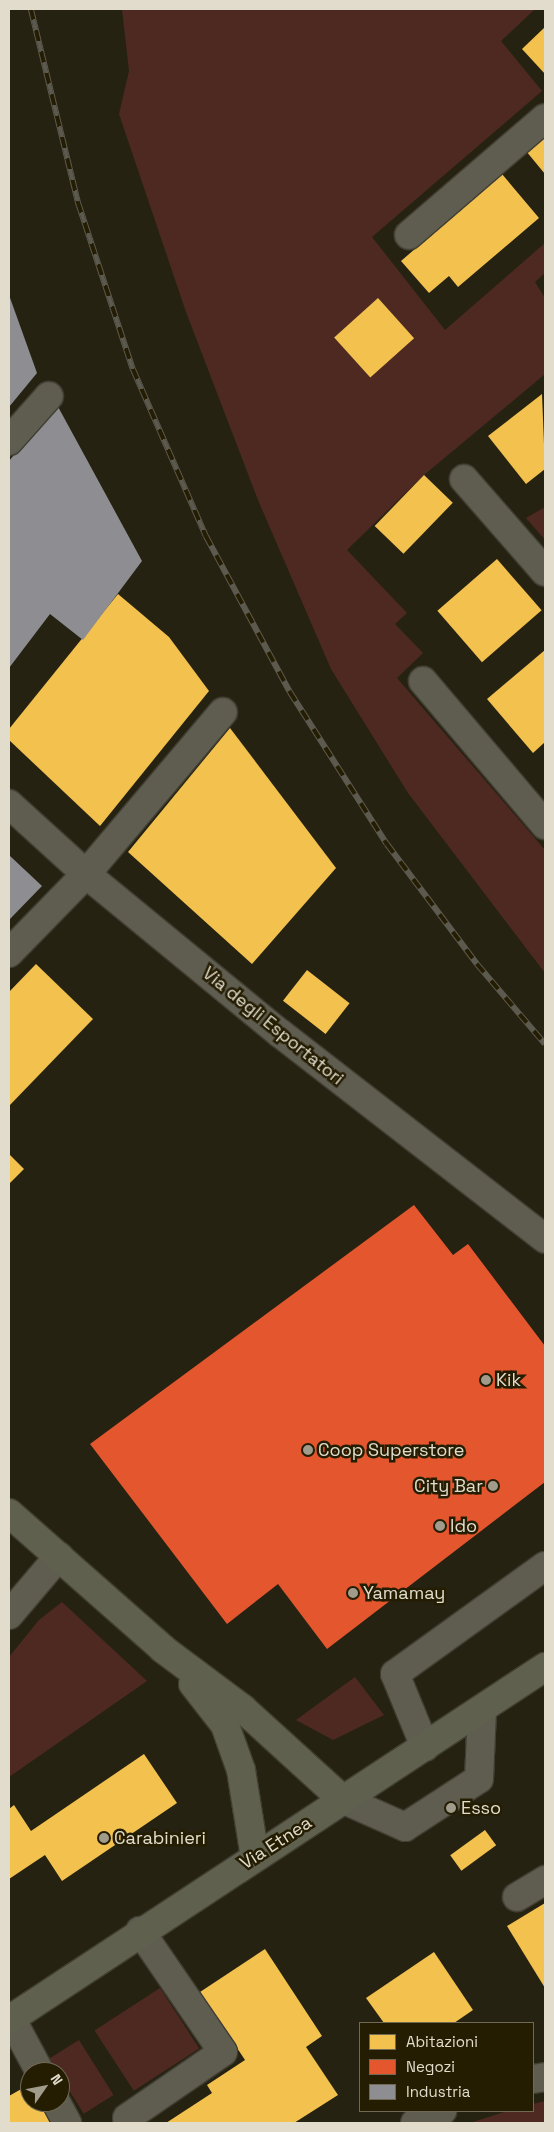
<!DOCTYPE html>
<html>
<head>
<meta charset="utf-8">
<style>
	body { margin:0 }
	#map { position:relative; width:554px; height:2132px; overflow:hidden; background:#262212; font-family:"Space Grotesk",sans-serif }
	div>[style] { position:absolute }
	.green>* { inset:0; background:#4e2922; transform-origin:0 0 }
	.homes>* { inset:0; background:#f2c14e; transform-origin:0 0 }
	.shops>* { inset:0; background:#e4572e }
	.industry>* { inset:0; background:#8d8d92 }
	.roads { filter:drop-shadow(1px 0 #413e32) drop-shadow(-1px 0 #413e32) drop-shadow(0 1px #413e32) drop-shadow(0 -1px #413e32) }
	.minor>* { height:28px; margin:-14px; padding:0 14px; transform-origin:14px; border-radius:14px; background:#5f5c50 }
	.major>* { height:28px; margin:-14px; padding:0 14px; transform-origin:14px; border-radius:14px; background:#60604f }
	.rail>* { height:5.5px; margin-top:-2.75px; transform-origin:0; background:repeating-linear-gradient(90deg,#241d02 0 11px,#5c594e 0 22px); box-sizing:border-box; border-block:1px solid #5c594e }
	.dots>* { width:14px; height:14px; translate:-50% -50%; box-sizing:border-box; border:2px solid #241d02; border-radius:50% }
	span { translate:-50% -50%; white-space:nowrap; text-align:center; line-height:1.15; -webkit-text-stroke:5px #241d02; paint-order:stroke }
	.street-label { font-size:18px; color:#e1dccc }
	.poi-label { font-size:18px; color:#e1dccc }
	.left { translate:0 -50%; text-align:left }
	.right { translate:-100% -50%; text-align:right }
	.frame { position:absolute; inset:0; border:10px solid #e1dccc; pointer-events:none }
	.legend { position:absolute; left:359px; top:2022px; width:175px; height:90px; box-sizing:border-box; background:#241d02; border:1px solid #706953; margin:0; padding:6px 9px; list-style:none; font-size:15px; color:#e1dccc }
	.legend li { display:flex; align-items:center; gap:10px; height:25px }
	.legend b { width:25px; border:1px solid #706953 }
	.north { position:absolute; left:20px; top:2062px; width:50px; height:50px; box-sizing:border-box; background:#241d02; border:1px solid #706953; border-radius:50%; rotate:57deg; font-size:14px; font-weight:700; line-height:20px; text-align:center; color:#e1dccc }
	.north::after { content:''; display:block; margin:auto; width:18px; height:22px; background:#a09b8b; clip-path:polygon(50% 0,100% 100%,50% 72%,0 100%) }
</style>
</head>
<body>
<div id="map">
	<div class="green">
		<i style="clip-path:polygon(122px 9px,535px 9px,501px 41px,542px 91px,372px 237px,445px 330px,545px 243px,545px 273px,535px 282px,545px 298px,545px 374px,424px 475px,347px 550px,407px 613px,395px 624px,423px 653px,397px 678px,545px 850px,545px 973px,408px 793px,331px 669px,258px 500px,186px 312px,119px 114px,129px 71px)"></i>
		<i style="clip-path:polygon(545px 507px,545px 540px,526px 518px)"></i>
		<i style="clip-path:polygon(62px 1602px,147px 1681px,9px 1777px,9px 1657px,39px 1620px)"></i>
		<i style="clip-path:polygon(355px 1677px,384px 1715px,333px 1740px,296px 1720px)"></i>
		<i style="left:160px;top:1988px;width:72px;height:78px;rotate:57deg"></i>
		<i style="left:79px;top:2040px;width:65px;height:35px;rotate:58deg"></i>
		<i style="clip-path:polygon(545px 2101px,545px 2123px,470px 2123px,507px 2111px,533px 2111px,533px 2104px)"></i>
	</div>
	<div class="homes">
		<i style="clip-path:polygon(545px 27px,545px 74px,522px 49px)"></i>
		<i style="clip-path:polygon(545px 135px,545px 174px,526px 151px)"></i>
		<i style="clip-path:polygon(502px 174px,539px 218px,458px 287px,449px 276px,429px 293px,401px 261px)"></i>
		<i style="left:378px;top:298px;width:54px;height:59px;rotate:48deg"></i>
		<i style="clip-path:polygon(542px 394px,545px 469px,526px 484px,488px 436px)"></i>
		<i style="left:424px;top:475px;width:40px;height:71px;rotate:44deg"></i>
		<i style="left:497px;top:559px;width:68px;height:79px;rotate:49deg"></i>
		<i style="clip-path:polygon(118px 594px,169px 637px,209px 691px,100px 826px,9px 740px,9px 729px)"></i>
		<i style="clip-path:polygon(545px 650px,545px 742px,533px 753px,487px 699px)"></i>
		<i style="clip-path:polygon(230px 728px,336px 868px,252px 964px,128px 852px)"></i>
		<i style="clip-path:polygon(36px 964px,93px 1019px,9px 1106px,9px 992px)"></i>
		<i style="left:307px;top:970px;width:54px;height:39px;rotate:38deg"></i>
		<i style="clip-path:polygon(9px 1154px,24px 1169px,9px 1184px)"></i>
		<i style="clip-path:polygon(144px 1754px,177px 1803px,62px 1881px,45px 1855px,9px 1879px,9px 1809px,14px 1805px,31px 1831px)"></i>
		<i style="left:485px;top:1830px;width:19px;height:43px;rotate:54deg"></i>
		<i style="clip-path:polygon(545px 1903px,545px 1988px,507px 1926px)"></i>
		<i style="clip-path:polygon(265px 1949px,322px 2036px,306px 2047px,338px 2095px,294px 2123px,166px 2123px,212px 2093px,207px 2085px,245px 2060px,200px 1992px)"></i>
		<i style="clip-path:polygon(434px 1952px,473px 2010px,454px 2023px,384px 2023px,366px 1998px)"></i>
		<i style="clip-path:polygon(30px 2084px,30px 2102px,41px 2102px,52px 2123px,9px 2123px,9px 2096px)"></i>
	</div>
	<div class="shops">
		<i style="clip-path:polygon(414px 1205px,453px 1255px,468px 1244px,545px 1346px,545px 1482px,327px 1649px,278px 1584px,227px 1624px,90px 1444px)"></i>
	</div>
	<div class="industry">
		<i style="clip-path:polygon(9px 295px,37px 373px,9px 407px)"></i>
		<i style="clip-path:polygon(56px 403px,142px 561px,83px 640px,50px 614px,9px 668px,9px 461px)"></i>
		<i style="clip-path:polygon(9px 855px,42px 886px,9px 920px)"></i>
	</div>
	<div class="roads">
		<div class="minor">
			<i style="left:409px;top:235px;width:179px;rotate:-40.7deg"></i>
			<i style="left:9px;top:441px;width:60px;rotate:-48.4deg"></i>
			<i style="left:464px;top:479px;width:123px;rotate:48.9deg"></i>
			<i style="left:423px;top:681px;width:189px;rotate:49.7deg"></i>
			<i style="left:9px;top:804px;width:104px;rotate:42.3deg"></i>
			<i style="left:86px;top:874px;width:252px;rotate:39.4deg"></i>
			<i style="left:281px;top:1034px;width:334px;rotate:37.8deg"></i>
			<i style="left:9px;top:953px;width:110px;rotate:-45.7deg"></i>
			<i style="left:86px;top:874px;width:212px;rotate:-49.8deg"></i>
			<i style="left:9px;top:1615px;width:77px;rotate:-49.7deg"></i>
			<i style="left:425px;top:1747px;width:79px;rotate:-112.3deg"></i>
			<i style="left:395px;top:1674px;width:185px;rotate:-35.8deg"></i>
			<i style="left:342px;top:1799px;width:69px;rotate:24deg"></i>
			<i style="left:405px;top:1827px;width:88px;rotate:-33deg"></i>
			<i style="left:479px;top:1779px;width:69px;rotate:-87.5deg"></i>
			<i style="left:517px;top:1897px;width:33px;rotate:-31deg"></i>
			<i style="left:11px;top:2018px;width:61px;rotate:61.8deg"></i>
			<i style="left:533px;top:2079px;width:12px;rotate:-9deg"></i>
			<i style="left:56px;top:2102px;width:24px;rotate:62deg"></i>
			<i style="left:127px;top:2118px;width:116px;rotate:-34.5deg"></i>
			<i style="left:223px;top:2052px;width:147px;rotate:-124.4deg"></i>
			<i style="left:415px;top:2123px;width:30px;rotate:-24deg"></i>
		</div>
		<div class="major">
			<i style="left:9px;top:1513px;width:205px;rotate:41.4deg"></i>
			<i style="left:163px;top:1649px;width:99px;rotate:36.8deg"></i>
			<i style="left:242px;top:1708px;width:135px;rotate:42.3deg"></i>
			<i style="left:193px;top:1684px;width:52px;rotate:52deg"></i>
			<i style="left:225px;top:1725px;width:48px;rotate:70.4deg"></i>
			<i style="left:241px;top:1770px;width:88px;rotate:80.9deg"></i>
			<i style="left:9px;top:2020px;width:642px;rotate:-33.37deg"></i>
		</div>
	</div>
	<div class="rail">
		<i style="left:31px;top:9px;width:199px;rotate:76.3deg"></i>
		<i style="left:78px;top:202px;width:176px;rotate:71.8deg"></i>
		<i style="left:133px;top:369px;width:182px;rotate:66.4deg"></i>
		<i style="left:206px;top:536px;width:177px;rotate:61.7deg"></i>
		<i style="left:290px;top:692px;width:180px;rotate:57.5deg"></i>
		<i style="left:387px;top:844px;width:150px;rotate:53.1deg"></i>
		<i style="left:477px;top:964px;width:105px;rotate:49.6deg"></i>
	</div>
	<div class="dots">
		<i style="left:486px;top:1380px;background:#a09b8b"></i>
		<i style="left:308px;top:1450px;background:#a09b8b"></i>
		<i style="left:493px;top:1486px;background:#a09b8b"></i>
		<i style="left:440px;top:1526px;background:#a09b8b"></i>
		<i style="left:353px;top:1593px;background:#a09b8b"></i>
		<i style="left:451px;top:1808px;background:#a09b8b"></i>
		<i style="left:104px;top:1838px;background:#a09b8b"></i>
	</div>
	<div class="street-label">
		<span style="left:273px;top:1026px;rotate:39deg">Via degli Esportatori</span>
		<span style="left:276px;top:1843px;rotate:-33deg">Via Etnea</span>
	</div>
	<div class="poi-label">
		<span class="left" style="left:496px;top:1380px">Kik</span>
		<span class="left" style="left:318px;top:1450px">Coop Superstore</span>
		<span class="right" style="left:483px;top:1486px">City Bar</span>
		<span class="left" style="left:450px;top:1526px">Ido</span>
		<span class="left" style="left:363px;top:1593px">Yamamay</span>
		<span class="left" style="left:461px;top:1808px">Esso</span>
		<span class="left" style="left:114px;top:1838px">Carabinieri</span>
	</div>
	<div class="frame"></div>
	<ul class="legend">
	<li><b style="height:14px;background:#f2c14e"></b>Abitazioni</li>
	<li><b style="height:14px;background:#e4572e"></b>Negozi</li>
	<li><b style="height:14px;background:#8d8d92"></b>Industria</li>
	</ul>
	<div class="north">N</div>
</div>
</body>
</html>
